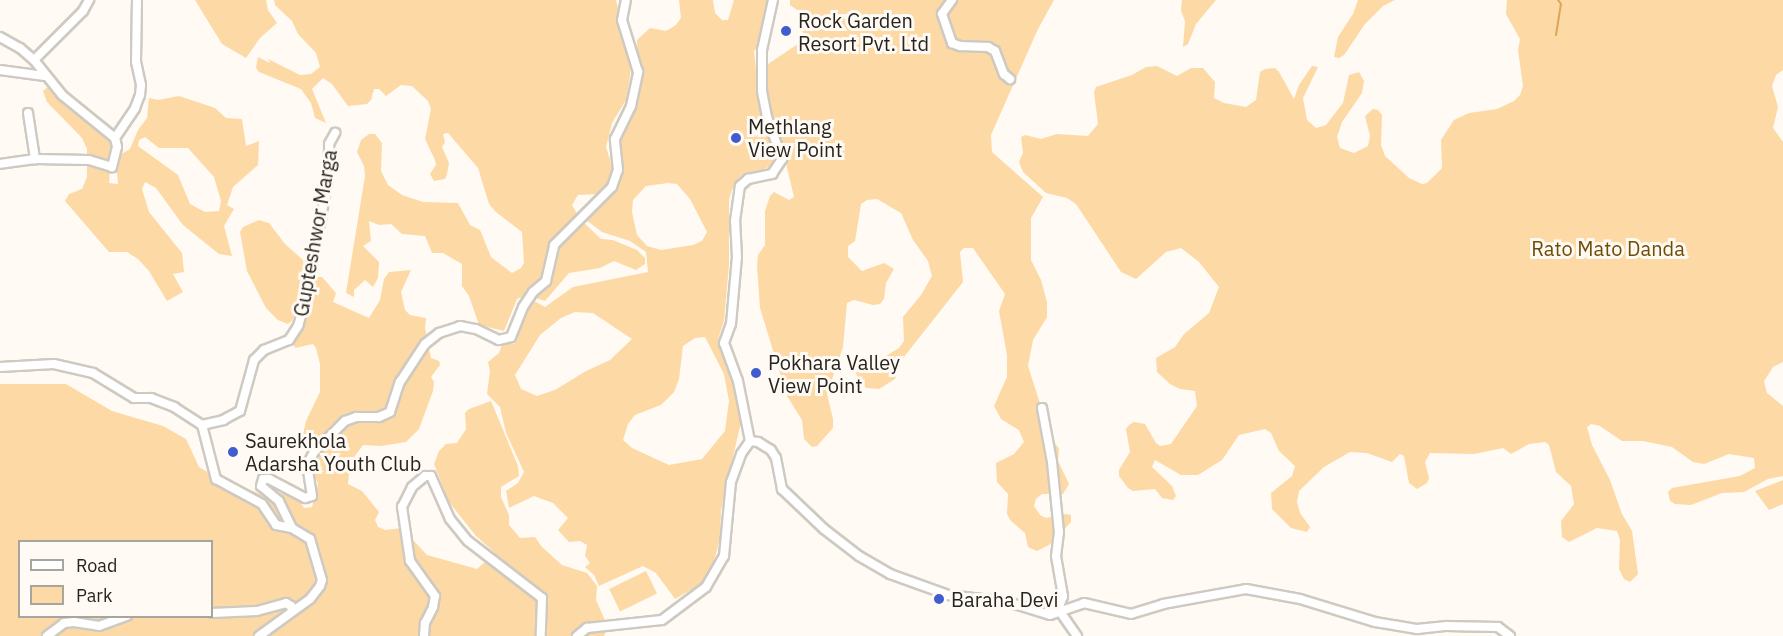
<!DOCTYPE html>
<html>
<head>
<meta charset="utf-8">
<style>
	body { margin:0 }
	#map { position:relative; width:1783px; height:636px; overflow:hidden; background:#fffaf3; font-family:"IBM Plex Sans",sans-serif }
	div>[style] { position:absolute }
	.green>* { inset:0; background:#fdd9a5; transform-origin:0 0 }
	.stream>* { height:2px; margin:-1px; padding:0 1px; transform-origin:1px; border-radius:1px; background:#dca754 }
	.roads { filter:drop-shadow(2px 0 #cfcac1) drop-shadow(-2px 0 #cfcac1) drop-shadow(0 2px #cfcac1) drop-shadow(0 -2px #cfcac1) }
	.minor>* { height:8px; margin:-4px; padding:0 4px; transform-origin:4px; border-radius:4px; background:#fff }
	.dots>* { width:16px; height:16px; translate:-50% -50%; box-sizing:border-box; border:3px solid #fffaf3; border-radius:50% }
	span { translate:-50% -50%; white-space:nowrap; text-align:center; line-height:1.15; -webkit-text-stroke:6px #fffaf3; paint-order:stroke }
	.poi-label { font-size:20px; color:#262421 }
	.left { translate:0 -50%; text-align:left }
	.street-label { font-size:20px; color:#262421 }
	.park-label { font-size:20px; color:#6f4c08 }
	.legend { position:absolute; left:18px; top:540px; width:195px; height:78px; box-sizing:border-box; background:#fffaf3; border:2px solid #a8a49f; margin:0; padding:8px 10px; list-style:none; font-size:18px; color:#262421 }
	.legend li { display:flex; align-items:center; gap:12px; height:30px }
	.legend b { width:30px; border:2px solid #a8a49f }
</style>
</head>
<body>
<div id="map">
	<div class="green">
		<i style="clip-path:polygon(195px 0,266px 0,268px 10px,277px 23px,260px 38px,246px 58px,222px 44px)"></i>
		<i style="clip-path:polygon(274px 0,616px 0,631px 61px,630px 77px,626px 100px,612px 123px,606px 147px,612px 166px,610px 185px,606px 191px,599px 194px,578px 195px,572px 205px,580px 219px,601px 239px,613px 240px,637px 250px,645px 258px,645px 264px,636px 270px,614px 261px,600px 268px,569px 273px,545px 301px,527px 295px,517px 299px,504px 331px,479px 325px,469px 296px,462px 286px,462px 264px,443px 253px,432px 253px,425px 236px,402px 234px,391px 224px,379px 225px,369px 221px,371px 241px,363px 246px,379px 262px,378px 278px,373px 287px,365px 280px,354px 290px,354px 297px,346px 293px,365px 176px,364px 166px,357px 152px,361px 140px,369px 134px,375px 134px,382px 143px,381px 171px,388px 185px,402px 195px,423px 202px,458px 203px,470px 225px,480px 230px,491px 257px,512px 273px,521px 268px,524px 263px,522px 232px,496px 212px,489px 204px,478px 168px,448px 133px,443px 134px,445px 142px,442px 147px,449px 163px,447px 174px,445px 179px,434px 181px,430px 174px,436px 165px,435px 160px,425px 139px,431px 109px,428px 101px,412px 86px,401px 85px,386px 96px,379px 89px,374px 89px,371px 100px,367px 104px,348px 106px,332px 84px,323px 78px,312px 89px,326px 123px,315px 118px,311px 103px,301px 89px,259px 72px,256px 68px,258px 57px,270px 63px,268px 59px,300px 75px,311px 74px,320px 67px,316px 53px,298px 34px,292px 21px,275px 5px)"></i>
		<i style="clip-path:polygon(evenodd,679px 0,713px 0,715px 13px,722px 20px,728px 20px,734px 0,770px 0,760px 46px,754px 51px,762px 122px,775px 154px,773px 165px,762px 170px,744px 173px,735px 182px,729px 199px,729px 265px,724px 321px,718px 339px,735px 383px,741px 422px,721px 510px,720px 539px,712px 568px,701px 584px,675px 599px,656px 573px,643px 566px,599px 586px,594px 575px,585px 567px,590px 563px,585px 556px,587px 545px,580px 541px,569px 542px,558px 530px,568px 518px,553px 503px,534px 496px,509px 508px,506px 491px,518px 483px,524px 472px,506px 433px,500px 407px,487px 394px,490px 371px,488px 362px,499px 353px,502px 345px,507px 341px,514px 344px,517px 341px,519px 326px,529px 304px,534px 301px,545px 307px,573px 287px,648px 272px,646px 252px,630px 241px,602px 232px,586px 220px,591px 210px,608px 199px,615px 189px,617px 149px,620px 137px,631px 118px,638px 90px,637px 40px,650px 28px,666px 31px,676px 25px,681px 18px,679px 0,668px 183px,677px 184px,690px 199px,707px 232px,702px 241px,693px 245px,661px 250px,647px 246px,637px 235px,632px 212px,633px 200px,646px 186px,668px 183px,679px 0,575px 312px,593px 313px,632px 339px,610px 360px,586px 371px,555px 390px,537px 396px,521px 389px,515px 375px,540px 335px,561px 318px,575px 312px,679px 0,705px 337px,724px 374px,729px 401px,725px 431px,702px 459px,669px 465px,632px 448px,623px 440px,628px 424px,635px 415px,661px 405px,674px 392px,679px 379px,683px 346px,695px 338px,705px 337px)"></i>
		<i style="clip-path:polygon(790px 0,1054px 0,1038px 29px,991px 135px,992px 152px,1043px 197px,1031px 218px,1031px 260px,1041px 280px,1047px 302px,1047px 317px,1033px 340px,1028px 366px,1044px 416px,1046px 430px,1059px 449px,1058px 461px,1069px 484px,1063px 494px,1042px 494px,1036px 499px,1034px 506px,1040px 515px,1046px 518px,1065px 514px,1071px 515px,1071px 522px,1049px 545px,1037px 551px,1028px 547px,1025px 533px,1010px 520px,1007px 514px,1008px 494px,997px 482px,996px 463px,1014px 454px,1024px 442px,1019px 430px,1001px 419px,994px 406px,1007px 377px,1007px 355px,999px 311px,1005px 294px,973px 248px,964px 248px,960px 252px,963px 282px,900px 362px,895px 379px,879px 389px,866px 388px,858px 379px,856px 373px,865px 362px,886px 356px,899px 348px,904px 341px,903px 317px,921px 295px,932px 276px,928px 261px,913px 240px,901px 213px,877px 199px,867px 200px,861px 204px,855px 241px,848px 246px,848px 257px,862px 271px,884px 263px,894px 269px,886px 283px,884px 299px,880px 304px,873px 305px,854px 300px,847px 303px,843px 347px,827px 394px,833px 419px,833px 428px,817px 446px,812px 447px,804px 439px,802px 420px,787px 396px,760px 308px,757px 267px,758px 255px,765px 245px,765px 211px,770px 196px,774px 192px,789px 200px,794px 197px,784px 155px,769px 115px,764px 70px,768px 64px,807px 38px,800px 28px,797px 10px,790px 5px)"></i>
		<i style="clip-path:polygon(1182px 0,1216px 0,1196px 24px,1188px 44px,1183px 47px,1185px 21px,1181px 11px)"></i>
		<i style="clip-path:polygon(1358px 0,1395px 0,1383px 6px,1365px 24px,1344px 55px,1339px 58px,1334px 57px,1338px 37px,1353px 14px)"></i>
		<i style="clip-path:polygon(1507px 0,1783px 0,1783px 70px,1776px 75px,1772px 86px,1778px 107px,1773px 128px,1783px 142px,1783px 362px,1773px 367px,1764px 381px,1767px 393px,1783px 406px,1783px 476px,1768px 479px,1744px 492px,1722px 493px,1691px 505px,1675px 504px,1670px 501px,1668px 492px,1672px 488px,1740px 476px,1755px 468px,1754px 458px,1729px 454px,1704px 464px,1693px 462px,1672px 447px,1643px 441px,1622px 441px,1600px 426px,1591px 424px,1587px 427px,1592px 445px,1610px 480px,1622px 514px,1632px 531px,1638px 574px,1630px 582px,1624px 579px,1619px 569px,1620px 540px,1617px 531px,1597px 528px,1569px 542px,1562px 537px,1561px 521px,1574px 504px,1571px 486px,1556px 472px,1549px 445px,1545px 442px,1529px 444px,1511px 454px,1503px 448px,1474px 454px,1430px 453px,1425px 462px,1429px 478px,1427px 483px,1417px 489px,1409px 483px,1404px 456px,1400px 454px,1392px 462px,1367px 453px,1350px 452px,1324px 467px,1299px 491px,1297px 502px,1300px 513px,1310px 527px,1307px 532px,1291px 528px,1272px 509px,1271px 493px,1292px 476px,1295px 466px,1279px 451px,1271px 433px,1265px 429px,1239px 435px,1222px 460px,1198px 475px,1181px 475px,1155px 460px,1152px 467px,1172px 486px,1176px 496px,1173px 500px,1162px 498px,1155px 489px,1133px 491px,1128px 488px,1119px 476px,1119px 470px,1130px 452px,1126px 429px,1129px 425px,1134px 422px,1145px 424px,1156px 443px,1160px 446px,1166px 445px,1171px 444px,1197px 406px,1195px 391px,1180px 389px,1170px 384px,1157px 372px,1156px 358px,1175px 347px,1184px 334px,1209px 313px,1219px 287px,1199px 262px,1181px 248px,1166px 252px,1136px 279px,1121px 272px,1076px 204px,1067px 198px,1046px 193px,1023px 172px,1019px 162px,1023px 153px,1021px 137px,1025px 135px,1041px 139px,1057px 134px,1088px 136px,1098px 124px,1094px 92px,1096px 87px,1132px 75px,1146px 67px,1157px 66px,1177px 76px,1191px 68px,1203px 68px,1215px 82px,1214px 98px,1224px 103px,1246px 107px,1256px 100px,1260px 72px,1265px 69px,1275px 68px,1279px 72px,1294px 99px,1299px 85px,1312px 66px,1318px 67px,1303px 98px,1307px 120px,1316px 128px,1326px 125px,1343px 103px,1349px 75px,1359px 72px,1364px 81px,1362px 93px,1342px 122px,1337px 137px,1340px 148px,1354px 153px,1368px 146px,1370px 136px,1365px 116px,1373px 109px,1378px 110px,1382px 115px,1381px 145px,1385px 156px,1409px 178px,1422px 184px,1427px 183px,1442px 168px,1441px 140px,1454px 120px,1469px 113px,1497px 109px,1514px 101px,1520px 95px,1523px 86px,1518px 50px,1520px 39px,1506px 14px)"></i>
		<i style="clip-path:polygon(evenodd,48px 87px,112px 143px,109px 183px,118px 184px,116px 160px,118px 156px,130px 149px,138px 130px,147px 118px,149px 98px,158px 100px,179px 96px,215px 108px,226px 118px,242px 119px,246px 146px,259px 141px,258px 165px,233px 187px,227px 205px,234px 209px,224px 226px,232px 256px,219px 254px,183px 225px,156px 188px,145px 182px,142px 189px,149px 212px,182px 253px,184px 272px,173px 274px,183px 292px,167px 301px,149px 271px,138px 259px,127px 252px,109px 252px,65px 201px,69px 194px,82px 189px,87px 177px,87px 149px,82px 138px,47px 102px,43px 91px,48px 87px,145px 137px,159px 148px,188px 148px,214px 177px,221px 201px,219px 211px,205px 212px,190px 204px,178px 175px,138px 146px,139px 140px,145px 137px)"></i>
		<i style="clip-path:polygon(259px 220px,269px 223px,285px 244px,303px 260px,306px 283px,292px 321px,288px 324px,278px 320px,266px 308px,247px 271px,240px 232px,243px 227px)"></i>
		<i style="clip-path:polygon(evenodd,411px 270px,401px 292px,405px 310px,410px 315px,426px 318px,425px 328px,431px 358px,439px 361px,440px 365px,431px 377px,434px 382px,433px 391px,419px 429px,406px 442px,381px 446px,363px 445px,350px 463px,348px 484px,362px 491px,379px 512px,375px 520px,378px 527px,385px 530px,402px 528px,427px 555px,477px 569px,495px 553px,476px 536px,449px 502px,434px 464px,439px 451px,446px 444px,457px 443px,466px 429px,465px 413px,469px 409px,491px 401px,518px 466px,519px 476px,501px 487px,501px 497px,509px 515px,509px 525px,520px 538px,535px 537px,542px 547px,562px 565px,587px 573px,597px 586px,596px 600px,608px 627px,604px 636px,0 636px,0 384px,66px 384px,112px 411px,163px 426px,186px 439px,199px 467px,214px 476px,266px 496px,276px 493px,295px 495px,304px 508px,312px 507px,318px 484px,309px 463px,312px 458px,301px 443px,306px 421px,320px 392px,320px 364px,316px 348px,313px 344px,295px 348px,293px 341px,300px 331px,313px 284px,316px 277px,322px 277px,336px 293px,333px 302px,369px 318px,380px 300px,384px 279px,389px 272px,411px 270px,20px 542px,212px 542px,212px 616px,20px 616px,20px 542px)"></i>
		<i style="clip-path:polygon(1783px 480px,1783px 504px,1769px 510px,1755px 491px)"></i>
		<i style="left:646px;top:571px;width:25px;height:41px;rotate:64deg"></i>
	</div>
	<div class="stream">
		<i style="left:1556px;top:35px;width:31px;rotate:-81deg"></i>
		<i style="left:1561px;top:4px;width:5px;rotate:-127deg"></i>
	</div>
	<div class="roads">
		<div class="minor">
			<i style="left:952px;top:0;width:17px;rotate:126deg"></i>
			<i style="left:942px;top:14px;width:31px;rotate:71deg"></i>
			<i style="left:952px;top:43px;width:9px;rotate:21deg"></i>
			<i style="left:960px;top:46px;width:28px;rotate:2deg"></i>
			<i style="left:988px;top:47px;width:8px;rotate:30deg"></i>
			<i style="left:995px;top:51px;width:25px;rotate:69deg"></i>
			<i style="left:1004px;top:74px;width:8px;rotate:40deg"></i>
			<i style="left:0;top:37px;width:23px;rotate:29deg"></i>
			<i style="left:20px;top:48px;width:18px;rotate:41deg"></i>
			<i style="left:34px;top:60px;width:45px;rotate:51.3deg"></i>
			<i style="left:62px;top:95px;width:68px;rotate:39.1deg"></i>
			<i style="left:115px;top:138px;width:9px;rotate:77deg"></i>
			<i style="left:117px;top:147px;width:21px;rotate:104deg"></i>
			<i style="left:112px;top:167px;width:24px;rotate:-163deg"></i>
			<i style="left:89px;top:160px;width:54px;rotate:-178.9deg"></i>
			<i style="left:35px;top:159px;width:35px;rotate:172deg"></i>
			<i style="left:34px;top:60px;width:69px;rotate:-45deg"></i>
			<i style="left:83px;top:11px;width:13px;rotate:-61deg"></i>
			<i style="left:0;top:70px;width:45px;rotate:7.6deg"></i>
			<i style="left:28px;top:113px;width:47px;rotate:81.3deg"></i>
			<i style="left:115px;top:138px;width:36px;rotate:-56deg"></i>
			<i style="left:135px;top:108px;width:14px;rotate:-69deg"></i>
			<i style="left:140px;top:95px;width:10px;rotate:-84deg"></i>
			<i style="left:141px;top:85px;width:24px;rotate:-102deg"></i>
			<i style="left:136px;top:62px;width:62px;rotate:-89.1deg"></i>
			<i style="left:0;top:367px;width:54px;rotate:-3.2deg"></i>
			<i style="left:54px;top:364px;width:40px;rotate:13deg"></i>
			<i style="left:93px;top:373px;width:48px;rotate:31.4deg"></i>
			<i style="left:134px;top:398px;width:17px"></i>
			<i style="left:151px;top:398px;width:25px;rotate:21deg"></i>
			<i style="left:174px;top:407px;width:33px;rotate:33deg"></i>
			<i style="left:202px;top:425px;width:56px;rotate:75.5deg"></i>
			<i style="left:216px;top:479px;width:52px;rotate:28.5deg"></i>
			<i style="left:262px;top:504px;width:25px;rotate:56deg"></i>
			<i style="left:276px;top:525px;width:16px;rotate:11deg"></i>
			<i style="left:1042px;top:408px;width:55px;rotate:79.5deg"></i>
			<i style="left:1052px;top:462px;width:70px;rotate:84.3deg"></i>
			<i style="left:1059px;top:532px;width:24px;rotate:97deg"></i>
			<i style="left:1056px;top:556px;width:41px;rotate:80.1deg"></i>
			<i style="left:1063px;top:596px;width:9px;rotate:111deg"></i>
			<i style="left:1060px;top:604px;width:17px;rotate:147deg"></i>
			<i style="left:202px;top:425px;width:22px;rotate:-13deg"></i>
			<i style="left:223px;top:420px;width:19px;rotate:-28deg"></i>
			<i style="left:240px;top:411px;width:53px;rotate:-74.6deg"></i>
			<i style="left:254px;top:360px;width:14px;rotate:-45deg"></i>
			<i style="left:264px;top:350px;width:27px;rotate:-22deg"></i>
			<i style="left:289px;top:340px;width:17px;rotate:-57deg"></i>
			<i style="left:298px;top:326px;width:27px;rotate:-73deg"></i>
			<i style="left:306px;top:300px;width:44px;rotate:-82.2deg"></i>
			<i style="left:312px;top:256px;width:38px;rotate:-76deg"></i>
			<i style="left:321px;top:219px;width:42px;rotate:-80.3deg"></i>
			<i style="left:328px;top:178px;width:34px;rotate:-88deg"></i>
			<i style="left:329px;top:144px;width:13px;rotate:-61deg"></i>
			<i style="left:750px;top:441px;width:8px;rotate:7deg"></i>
			<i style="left:758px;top:442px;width:15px;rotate:32deg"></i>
			<i style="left:771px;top:450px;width:9px;rotate:58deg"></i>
			<i style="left:776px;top:458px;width:32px;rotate:79deg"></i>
			<i style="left:782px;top:489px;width:58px;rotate:43.6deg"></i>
			<i style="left:824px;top:529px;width:44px;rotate:37.6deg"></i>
			<i style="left:859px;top:556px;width:36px;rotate:30deg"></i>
			<i style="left:890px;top:574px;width:62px;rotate:19.9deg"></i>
			<i style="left:948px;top:595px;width:60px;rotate:6.7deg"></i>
			<i style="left:1008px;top:602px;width:44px;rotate:17.2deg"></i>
			<i style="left:1050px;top:615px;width:36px;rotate:-19deg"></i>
			<i style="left:1084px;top:603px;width:48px;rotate:13.2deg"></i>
			<i style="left:1131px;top:614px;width:34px;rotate:-17deg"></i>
			<i style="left:1163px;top:604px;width:84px;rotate:-10.2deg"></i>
			<i style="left:1246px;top:589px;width:55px;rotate:10.5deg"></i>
			<i style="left:1300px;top:599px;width:78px;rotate:17deg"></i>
			<i style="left:1375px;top:622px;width:43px;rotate:9.5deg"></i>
			<i style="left:1417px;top:629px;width:30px;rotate:-6deg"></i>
			<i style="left:1447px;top:626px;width:51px;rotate:1.1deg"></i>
			<i style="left:1498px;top:627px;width:15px;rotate:37deg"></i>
			<i style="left:750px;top:441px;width:61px;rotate:-101.3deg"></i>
			<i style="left:738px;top:381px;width:40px;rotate:-110.2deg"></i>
			<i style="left:724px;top:343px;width:20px;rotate:-70deg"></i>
			<i style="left:731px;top:324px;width:67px;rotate:-84.9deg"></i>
			<i style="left:737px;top:257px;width:36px;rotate:-93deg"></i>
			<i style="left:735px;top:221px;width:35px;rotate:-82deg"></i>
			<i style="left:740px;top:186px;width:11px;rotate:-41deg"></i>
			<i style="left:748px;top:179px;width:25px;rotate:-12deg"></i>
			<i style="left:772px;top:174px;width:18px;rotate:-56deg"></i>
			<i style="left:782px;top:159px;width:45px;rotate:-109.7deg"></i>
			<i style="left:767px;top:117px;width:26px;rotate:-101deg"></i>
			<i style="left:762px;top:91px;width:41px;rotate:-90deg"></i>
			<i style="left:762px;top:50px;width:51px;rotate:-77.6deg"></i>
			<i style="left:212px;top:613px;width:45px;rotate:-2.5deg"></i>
			<i style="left:257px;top:611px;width:30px;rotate:-15deg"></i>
			<i style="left:286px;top:603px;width:6px;rotate:31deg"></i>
			<i style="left:291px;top:606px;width:5px;rotate:79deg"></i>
			<i style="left:1061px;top:613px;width:28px;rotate:55deg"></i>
			<i style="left:47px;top:636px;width:21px;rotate:-37deg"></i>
			<i style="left:64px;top:623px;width:10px;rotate:-6deg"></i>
			<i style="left:74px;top:622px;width:25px;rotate:9deg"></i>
			<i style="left:99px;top:626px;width:30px;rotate:-20deg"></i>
			<i style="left:259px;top:636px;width:63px;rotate:-36deg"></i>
			<i style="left:310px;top:599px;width:16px;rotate:-52deg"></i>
			<i style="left:320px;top:586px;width:6px;rotate:-72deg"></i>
			<i style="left:322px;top:580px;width:43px;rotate:-106.3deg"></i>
			<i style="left:310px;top:539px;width:21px;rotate:-149deg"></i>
			<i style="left:292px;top:528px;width:30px;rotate:-116deg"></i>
			<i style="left:279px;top:501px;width:23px;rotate:-140deg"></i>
			<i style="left:261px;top:486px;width:7px;rotate:-74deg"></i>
			<i style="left:263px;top:479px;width:6px"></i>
			<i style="left:269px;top:479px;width:41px;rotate:27.8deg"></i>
			<i style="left:305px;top:498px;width:7px;rotate:-16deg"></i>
			<i style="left:312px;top:496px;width:31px;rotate:-99deg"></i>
			<i style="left:307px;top:465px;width:15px;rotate:-62deg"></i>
			<i style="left:314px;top:452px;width:44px;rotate:-45deg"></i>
			<i style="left:345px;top:421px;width:12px;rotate:-20deg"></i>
			<i style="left:356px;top:417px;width:23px"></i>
			<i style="left:379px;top:417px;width:12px;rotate:-24deg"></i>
			<i style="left:390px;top:412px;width:32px;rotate:-72deg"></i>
			<i style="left:400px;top:382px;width:45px;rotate:-56.7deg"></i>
			<i style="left:425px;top:344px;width:18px;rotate:-38deg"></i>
			<i style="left:439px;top:333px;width:22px;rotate:-18deg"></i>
			<i style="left:460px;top:326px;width:16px;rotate:11deg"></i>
			<i style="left:476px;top:329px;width:25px;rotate:26deg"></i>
			<i style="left:499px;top:340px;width:12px;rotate:-14deg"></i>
			<i style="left:511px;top:337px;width:32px;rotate:-68deg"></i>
			<i style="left:523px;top:307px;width:18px;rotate:-56deg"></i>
			<i style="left:533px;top:292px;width:17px;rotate:-40deg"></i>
			<i style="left:546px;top:281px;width:37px;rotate:-77deg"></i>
			<i style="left:554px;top:245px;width:82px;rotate:-45deg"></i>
			<i style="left:612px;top:187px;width:18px;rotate:-71deg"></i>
			<i style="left:618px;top:170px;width:31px;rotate:-96deg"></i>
			<i style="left:615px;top:139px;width:37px;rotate:-64deg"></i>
			<i style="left:631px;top:106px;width:35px;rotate:-78deg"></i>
			<i style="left:638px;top:72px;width:54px;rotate:-107.1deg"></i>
			<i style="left:622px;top:20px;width:20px;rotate:-79deg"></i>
			<i style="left:424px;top:636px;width:13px;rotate:-86deg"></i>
			<i style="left:425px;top:623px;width:18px;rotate:-63deg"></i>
			<i style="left:433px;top:607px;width:11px;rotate:-80deg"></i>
			<i style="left:435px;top:596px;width:43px;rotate:-125.5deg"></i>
			<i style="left:410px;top:561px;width:55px;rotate:-98.4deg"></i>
			<i style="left:402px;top:507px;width:22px;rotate:-63deg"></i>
			<i style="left:412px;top:487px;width:17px;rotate:-40deg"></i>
			<i style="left:425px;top:476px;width:6px"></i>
			<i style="left:431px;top:476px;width:47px;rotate:66.2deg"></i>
			<i style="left:450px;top:519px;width:28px;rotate:51deg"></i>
			<i style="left:468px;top:541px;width:93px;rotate:37.6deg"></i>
			<i style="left:542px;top:598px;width:38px;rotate:92deg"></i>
			<i style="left:577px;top:636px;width:13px;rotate:-39deg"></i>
			<i style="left:587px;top:628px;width:75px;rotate:-6.1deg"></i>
			<i style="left:662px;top:620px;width:55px;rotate:-36.9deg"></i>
			<i style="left:706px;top:587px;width:36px;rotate:-60deg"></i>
			<i style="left:724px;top:556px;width:74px;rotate:-84.6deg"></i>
			<i style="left:731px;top:482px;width:30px;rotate:-70deg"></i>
			<i style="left:741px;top:454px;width:16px;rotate:-55deg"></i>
		</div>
	</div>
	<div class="dots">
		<i style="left:786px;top:31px;background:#415ccf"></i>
		<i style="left:736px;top:138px;background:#415ccf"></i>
		<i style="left:756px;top:373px;background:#415ccf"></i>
		<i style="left:233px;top:452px;background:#415ccf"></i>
		<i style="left:939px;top:599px;background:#415ccf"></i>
	</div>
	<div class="poi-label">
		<span class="left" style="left:798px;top:32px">Rock Garden<br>Resort Pvt. Ltd</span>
		<span class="left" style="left:748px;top:138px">Methlang<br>View Point</span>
		<span class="left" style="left:768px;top:374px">Pokhara Valley<br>View Point</span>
		<span class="left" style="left:245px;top:452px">Saurekhola<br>Adarsha Youth Club</span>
		<span class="left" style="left:951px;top:599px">Baraha Devi</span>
	</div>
	<div class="street-label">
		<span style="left:315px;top:233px;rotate:-80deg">Gupteshwor Marga</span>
	</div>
	<div class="park-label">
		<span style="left:1608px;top:248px">Rato Mato Danda</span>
	</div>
	<ul class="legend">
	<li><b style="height:8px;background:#fff"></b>Road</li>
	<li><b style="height:16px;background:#fdd9a5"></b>Park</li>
	</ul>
</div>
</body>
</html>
